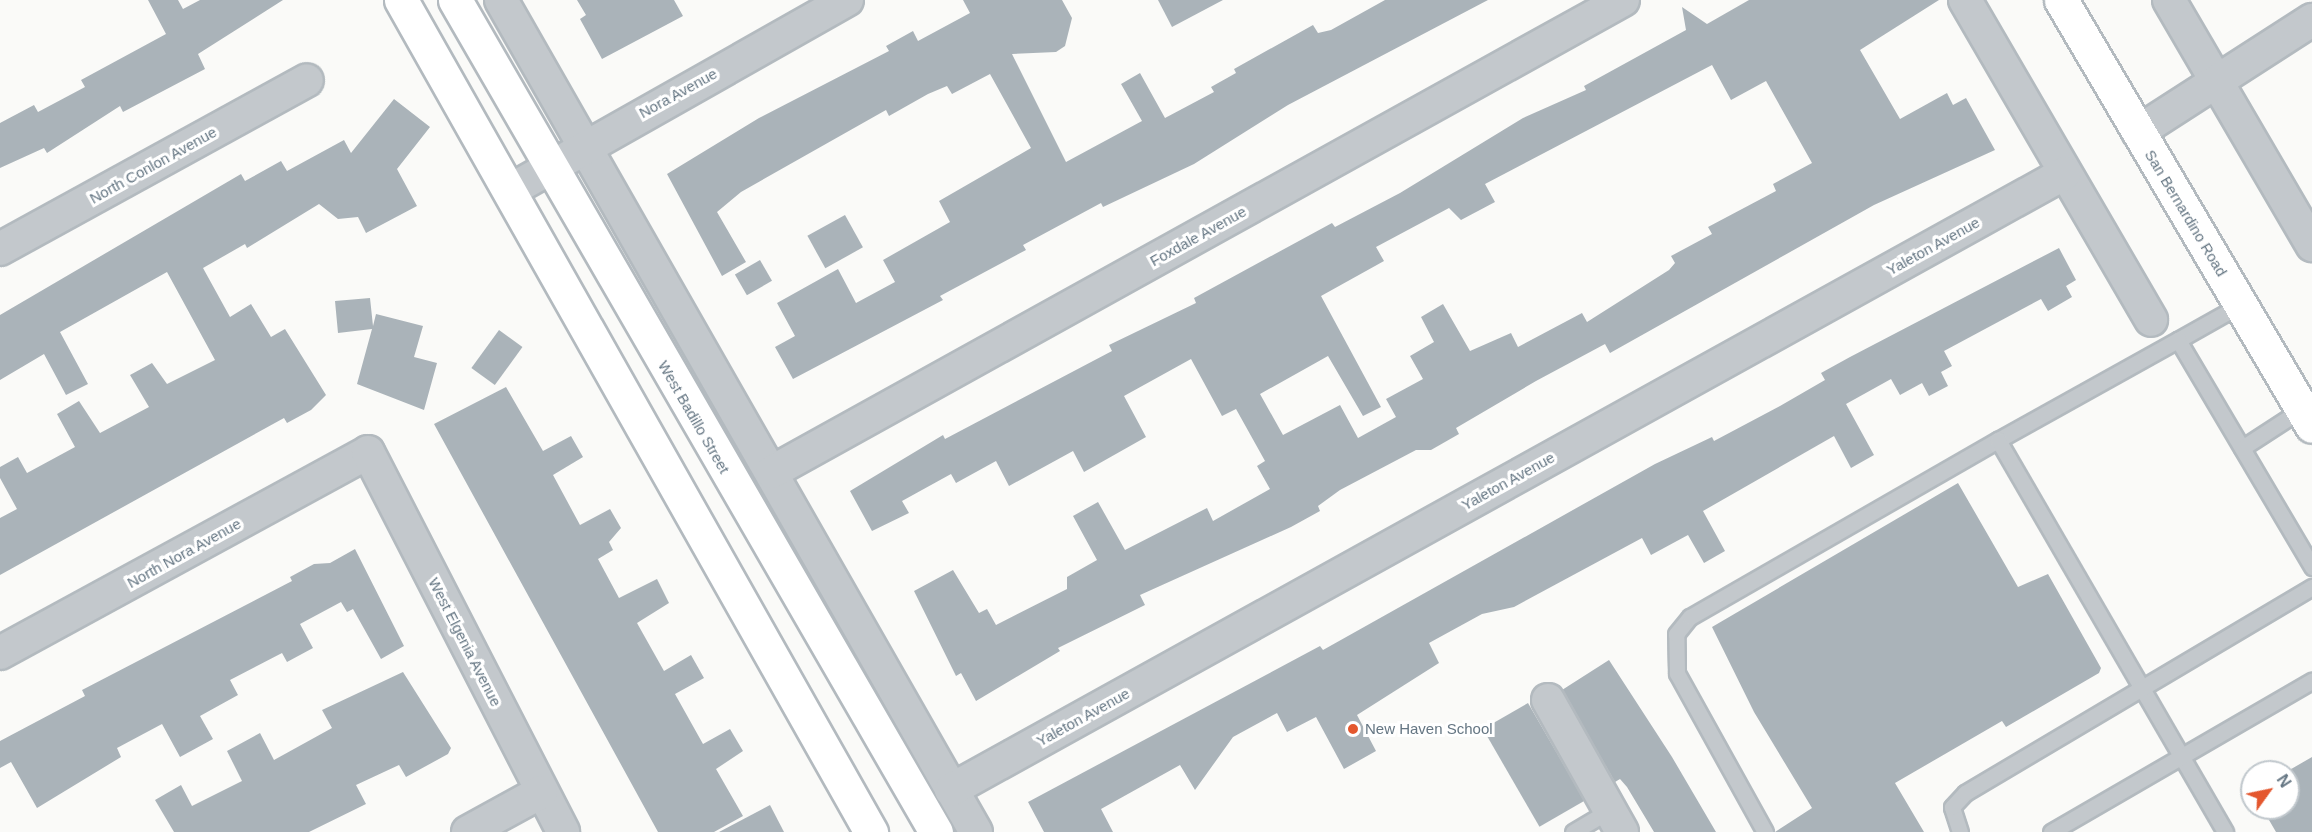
<!DOCTYPE html>
<html>
<head>
<meta charset="utf-8">
<style>
	body { margin:0 }
	#map { position:relative; width:2312px; height:832px; overflow:hidden; background:#fafaf8; font-family:Arial,sans-serif }
	div>[style] { position:absolute }
	.building>* { inset:0; background:#aab3b9; transform-origin:0 0 }
	.roads { filter:drop-shadow(2px 0 #b3babf) drop-shadow(-2px 0 #b3babf) drop-shadow(0 2px #b3babf) drop-shadow(0 -2px #b3babf) }
	.lane>* { height:15px; margin:-7.5px; padding:0 7.5px; transform-origin:7.5px; border-radius:7.5px; background:#c3c8cc }
	.street>* { height:32px; margin:-16px; padding:0 16px; transform-origin:16px; border-radius:16px; background:#c3c8cc }
	.secondary>* { height:33px; margin:-16.5px; padding:0 16.5px; transform-origin:16.5px; border-radius:16.5px; background:#fff }
	.primary>* { height:33px; margin:-16.5px; padding:0 16.5px; transform-origin:16.5px; border-radius:16.5px; background:#fff }
	.dots>* { width:16px; height:16px; translate:-50% -50%; box-sizing:border-box; border:3px solid #fff; border-radius:50% }
	span { translate:-50% -50%; white-space:nowrap; text-align:center; line-height:1.15; -webkit-text-stroke:6px #fff; paint-order:stroke }
	.street-label { font-size:15px; color:#657683 }
	.poi-label { font-size:15px; color:#657683 }
	.left { translate:0 -50%; text-align:left }
	.north { position:absolute; left:2240px; top:760px; width:60px; height:60px; box-sizing:border-box; background:#fff; border:2px solid #c1c8cd; border-radius:50%; rotate:57deg; font-size:16px; font-weight:700; line-height:24px; text-align:center; color:#657683 }
	.north::after { content:''; display:block; margin:auto; width:21px; height:27px; background:#e4572e; clip-path:polygon(50% 0,100% 100%,50% 72%,0 100%) }
</style>
</head>
<body>
<div id="map">
	<div class="building">
		<i style="clip-path:polygon(148px 0,178px 0,183px 9px,200px 0,283px 0,198px 54px,205px 69px,123px 112px,120px 106px,47px 153px,44px 148px,0 168px,0 123px,34px 105px,38px 112px,85px 87px,81px 80px,166px 34px)"></i>
		<i style="clip-path:polygon(577px 0,674px 0,683px 16px,602px 59px,580px 19px,586px 15px)"></i>
		<i style="clip-path:polygon(963px 0,1062px 0,1072px 18px,1065px 46px,1056px 52px,1012px 54px,1066px 162px,1142px 121px,1121px 84px,1140px 73px,1165px 118px,1214px 92px,1211px 87px,1236px 73px,1234px 69px,1313px 25px,1318px 33px,1331px 30px,1385px 0,1488px 0,1288px 105px,1194px 164px,1103px 207px,1101px 203px,1023px 245px,1026px 250px,940px 296px,943px 300px,793px 379px,775px 347px,795px 336px,777px 303px,838px 269px,856px 303px,895px 282px,883px 260px,950px 222px,939px 201px,1031px 148px,990px 74px,952px 94px,947px 86px,928px 94px,889px 116px,886px 110px,741px 192px,717px 212px,746px 262px,722px 276px,667px 174px,759px 118px,889px 51px,886px 46px,913px 31px,918px 41px,970px 13px)"></i>
		<i style="clip-path:polygon(1158px 0,1223px 0,1172px 27px)"></i>
		<i style="clip-path:polygon(evenodd,1749px 0,1939px 0,1860px 50px,1900px 119px,1947px 93px,1953px 105px,1966px 98px,1995px 150px,1874px 205px,1610px 353px,1605px 344px,1536px 381px,1456px 428px,1459px 434px,1431px 450px,1416px 450px,1340px 490px,1318px 506px,1320px 511px,1291px 527px,1140px 595px,1145px 605px,1058px 648px,1060px 651px,976px 701px,961px 673px,956px 676px,914px 591px,953px 570px,979px 613px,987px 609px,996px 625px,1067px 589px,1067px 577px,1097px 560px,1073px 516px,1098px 502px,1125px 550px,1207px 508px,1213px 521px,1270px 489px,1257px 466px,1265px 461px,1236px 409px,1222px 416px,1191px 359px,1124px 396px,1146px 437px,1084px 472px,1073px 451px,1009px 486px,996px 461px,956px 483px,951px 474px,902px 501px,909px 513px,872px 531px,850px 491px,943px 435px,945px 439px,1112px 351px,1109px 345px,1196px 303px,1194px 298px,1332px 223px,1335px 227px,1400px 193px,1523px 118px,1586px 90px,1584px 86px,1686px 30px,1682px 7px,1707px 24px,1749px 0,1712px 65px,1731px 100px,1766px 81px,1812px 163px,1773px 184px,1776px 191px,1708px 227px,1712px 234px,1671px 256px,1675px 263px,1669px 270px,1587px 322px,1582px 313px,1518px 347px,1511px 333px,1470px 351px,1443px 304px,1421px 317px,1434px 342px,1410px 356px,1423px 379px,1386px 399px,1396px 417px,1358px 438px,1340px 405px,1283px 435px,1260px 394px,1328px 356px,1363px 416px,1381px 407px,1321px 296px,1384px 261px,1376px 247px,1449px 208px,1461px 220px,1495px 202px,1485px 184px,1712px 65px)"></i>
		<i style="clip-path:polygon(394px 99px,430px 127px,397px 169px,417px 206px,366px 233px,358px 217px,338px 219px,319px 204px,247px 248px,245px 244px,203px 268px,230px 317px,251px 304px,271px 337px,285px 329px,326px 395px,311px 410px,287px 423px,284px 418px,0 575px,0 518px,17px 509px,0 478px,0 467px,18px 457px,27px 473px,75px 447px,57px 414px,79px 401px,100px 433px,149px 407px,130px 375px,152px 363px,167px 384px,215px 360px,167px 272px,60px 332px,88px 384px,66px 395px,44px 354px,0 380px,0 315px,241px 174px,245px 181px,281px 161px,287px 171px,344px 140px,351px 153px)"></i>
		<i style="left:845px;top:215px;width:37px;height:43px;rotate:61deg"></i>
		<i style="clip-path:polygon(2059px 248px,2076px 280px,2066px 286px,2072px 297px,2048px 311px,2041px 299px,1944px 351px,1952px 366px,1941px 372px,1948px 386px,1929px 396px,1922px 383px,1900px 395px,1891px 379px,1846px 404px,1874px 455px,1851px 468px,1834px 436px,1703px 511px,1725px 551px,1704px 563px,1688px 535px,1651px 555px,1642px 538px,1514px 607px,1482px 614px,1429px 643px,1439px 663px,1357px 715px,1376px 751px,1344px 769px,1316px 717px,1287px 732px,1277px 713px,1233px 737px,1195px 790px,1180px 765px,1101px 809px,1113px 832px,1044px 832px,1028px 802px,1320px 646px,1323px 650px,1655px 464px,1712px 437px,1714px 441px,1780px 406px,1825px 380px,1821px 373px,1850px 357px)"></i>
		<i style="left:760px;top:260px;width:24px;height:29px;rotate:60deg"></i>
		<i style="clip-path:polygon(370px 298px,373px 326px,376px 314px,423px 326px,414px 357px,437px 363px,424px 410px,357px 384px,372px 329px,338px 333px,335px 301px)"></i>
		<i style="left:499px;top:330px;width:29px;height:47px;rotate:36deg"></i>
		<i style="clip-path:polygon(506px 387px,543px 451px,571px 436px,583px 457px,553px 475px,580px 525px,610px 509px,621px 528px,609px 542px,613px 550px,598px 559px,619px 598px,657px 579px,669px 603px,637px 623px,664px 671px,691px 655px,704px 678px,675px 694px,703px 744px,730px 729px,743px 751px,716px 769px,743px 816px,714px 832px,658px 832px,434px 424px)"></i>
		<i style="clip-path:polygon(1958px 483px,2018px 587px,2048px 574px,2101px 668px,2099px 673px,2006px 727px,2002px 721px,1895px 783px,1924px 832px,1775px 832px,1812px 808px,1754px 712px,1712px 627px)"></i>
		<i style="clip-path:polygon(355px 549px,404px 646px,381px 659px,353px 609px,347px 612px,341px 602px,300px 624px,313px 648px,287px 662px,282px 653px,230px 680px,238px 695px,200px 716px,213px 739px,180px 757px,162px 724px,117px 748px,121px 757px,37px 808px,11px 762px,0 768px,0 741px,85px 696px,82px 690px,292px 581px,290px 577px,314px 564px,330px 563px)"></i>
		<i style="clip-path:polygon(1609px 660px,1672px 757px,1716px 832px,1654px 832px,1627px 787px,1620px 779px,1615px 782px,1562px 690px)"></i>
		<i style="clip-path:polygon(403px 672px,451px 748px,448px 754px,406px 777px,399px 765px,356px 785px,366px 804px,309px 832px,174px 832px,155px 800px,181px 785px,192px 806px,242px 781px,227px 751px,260px 733px,274px 760px,332px 728px,322px 710px)"></i>
		<i style="left:1528px;top:703px;width:113px;height:52px;rotate:60deg"></i>
		<i style="clip-path:polygon(2312px 757px,2312px 832px,2276px 832px,2262px 808px,2288px 808px,2286px 772px)"></i>
		<i style="clip-path:polygon(770px 805px,784px 832px,719px 832px)"></i>
	</div>
	<div class="roads">
		<div class="lane">
			<i style="left:2240px;top:305px;width:71px;rotate:150.6deg"></i>
			<i style="left:2178px;top:340px;width:264px;rotate:59.4deg"></i>
			<i style="left:1998px;top:440px;width:206px;rotate:-29.1deg"></i>
			<i style="left:2242px;top:448px;width:72px;rotate:-33deg"></i>
			<i style="left:1573px;top:832px;width:43px;rotate:-30.7deg"></i>
			<i style="left:1765px;top:832px;width:182px;rotate:-119deg"></i>
			<i style="left:1677px;top:673px;width:39px;rotate:-91deg"></i>
			<i style="left:1676px;top:634px;width:22px;rotate:-51deg"></i>
			<i style="left:1690px;top:617px;width:355px;rotate:-29.9deg"></i>
			<i style="left:1998px;top:440px;width:453px;rotate:59.9deg"></i>
			<i style="left:1960px;top:832px;width:26px;rotate:-108deg"></i>
			<i style="left:1952px;top:807px;width:19px;rotate:-47deg"></i>
			<i style="left:1965px;top:793px;width:404px;rotate:-30.7deg"></i>
			<i style="left:2051px;top:832px;width:302px;rotate:-30.1deg"></i>
		</div>
		<div class="street">
			<i style="left:501px;top:0;width:958px;rotate:60.28deg"></i>
			<i style="left:1965px;top:0;width:370px;rotate:59.8deg"></i>
			<i style="left:2169px;top:0;width:284px;rotate:59.7deg"></i>
			<i style="left:2138px;top:132px;width:207px;rotate:-32.8deg"></i>
			<i style="left:511px;top:190px;width:386px;rotate:-29.5deg"></i>
			<i style="left:0;top:249px;width:350px;rotate:-28.8deg"></i>
			<i style="left:772px;top:472px;width:973px;rotate:-29.01deg"></i>
			<i style="left:0;top:653px;width:419px;rotate:-28.6deg"></i>
			<i style="left:368px;top:452px;width:427px;rotate:62.8deg"></i>
			<i style="left:1548px;top:700px;width:151px;rotate:60.7deg"></i>
			<i style="left:951px;top:790px;width:1273px;rotate:-28.98deg"></i>
			<i style="left:468px;top:832px;width:83px;rotate:-28.7deg"></i>
		</div>
		<div class="secondary">
			<i style="left:2061px;top:0;width:494px;rotate:59.5deg"></i>
		</div>
		<div class="primary">
			<i style="left:401px;top:0;width:956px;rotate:60.54deg"></i>
			<i style="left:455px;top:0;width:961px;rotate:59.97deg"></i>
		</div>
	</div>
	<div class="dots">
		<i style="left:1353px;top:729px;background:#e4572e"></i>
	</div>
	<div class="street-label">
		<span style="left:678px;top:93px;rotate:-29deg">Nora Avenue</span>
		<span style="left:153px;top:165px;rotate:-29deg">North Conlon Avenue</span>
		<span style="left:2186px;top:213px;rotate:59deg">San Bernardino Road</span>
		<span style="left:1198px;top:236px;rotate:-29deg">Foxdale Avenue</span>
		<span style="left:1933px;top:246px;rotate:-29deg">Yaleton Avenue</span>
		<span style="left:694px;top:417px;rotate:60deg">West Badillo Street</span>
		<span style="left:1508px;top:481px;rotate:-29deg">Yaleton Avenue</span>
		<span style="left:184px;top:553px;rotate:-29deg">North Nora Avenue</span>
		<span style="left:465px;top:642px;rotate:63deg">West Elgenia Avenue</span>
		<span style="left:1083px;top:717px;rotate:-29deg">Yaleton Avenue</span>
	</div>
	<div class="poi-label">
		<span class="left" style="left:1365px;top:729px">New Haven School</span>
	</div>
	<div class="north">N</div>
</div>
</body>
</html>
